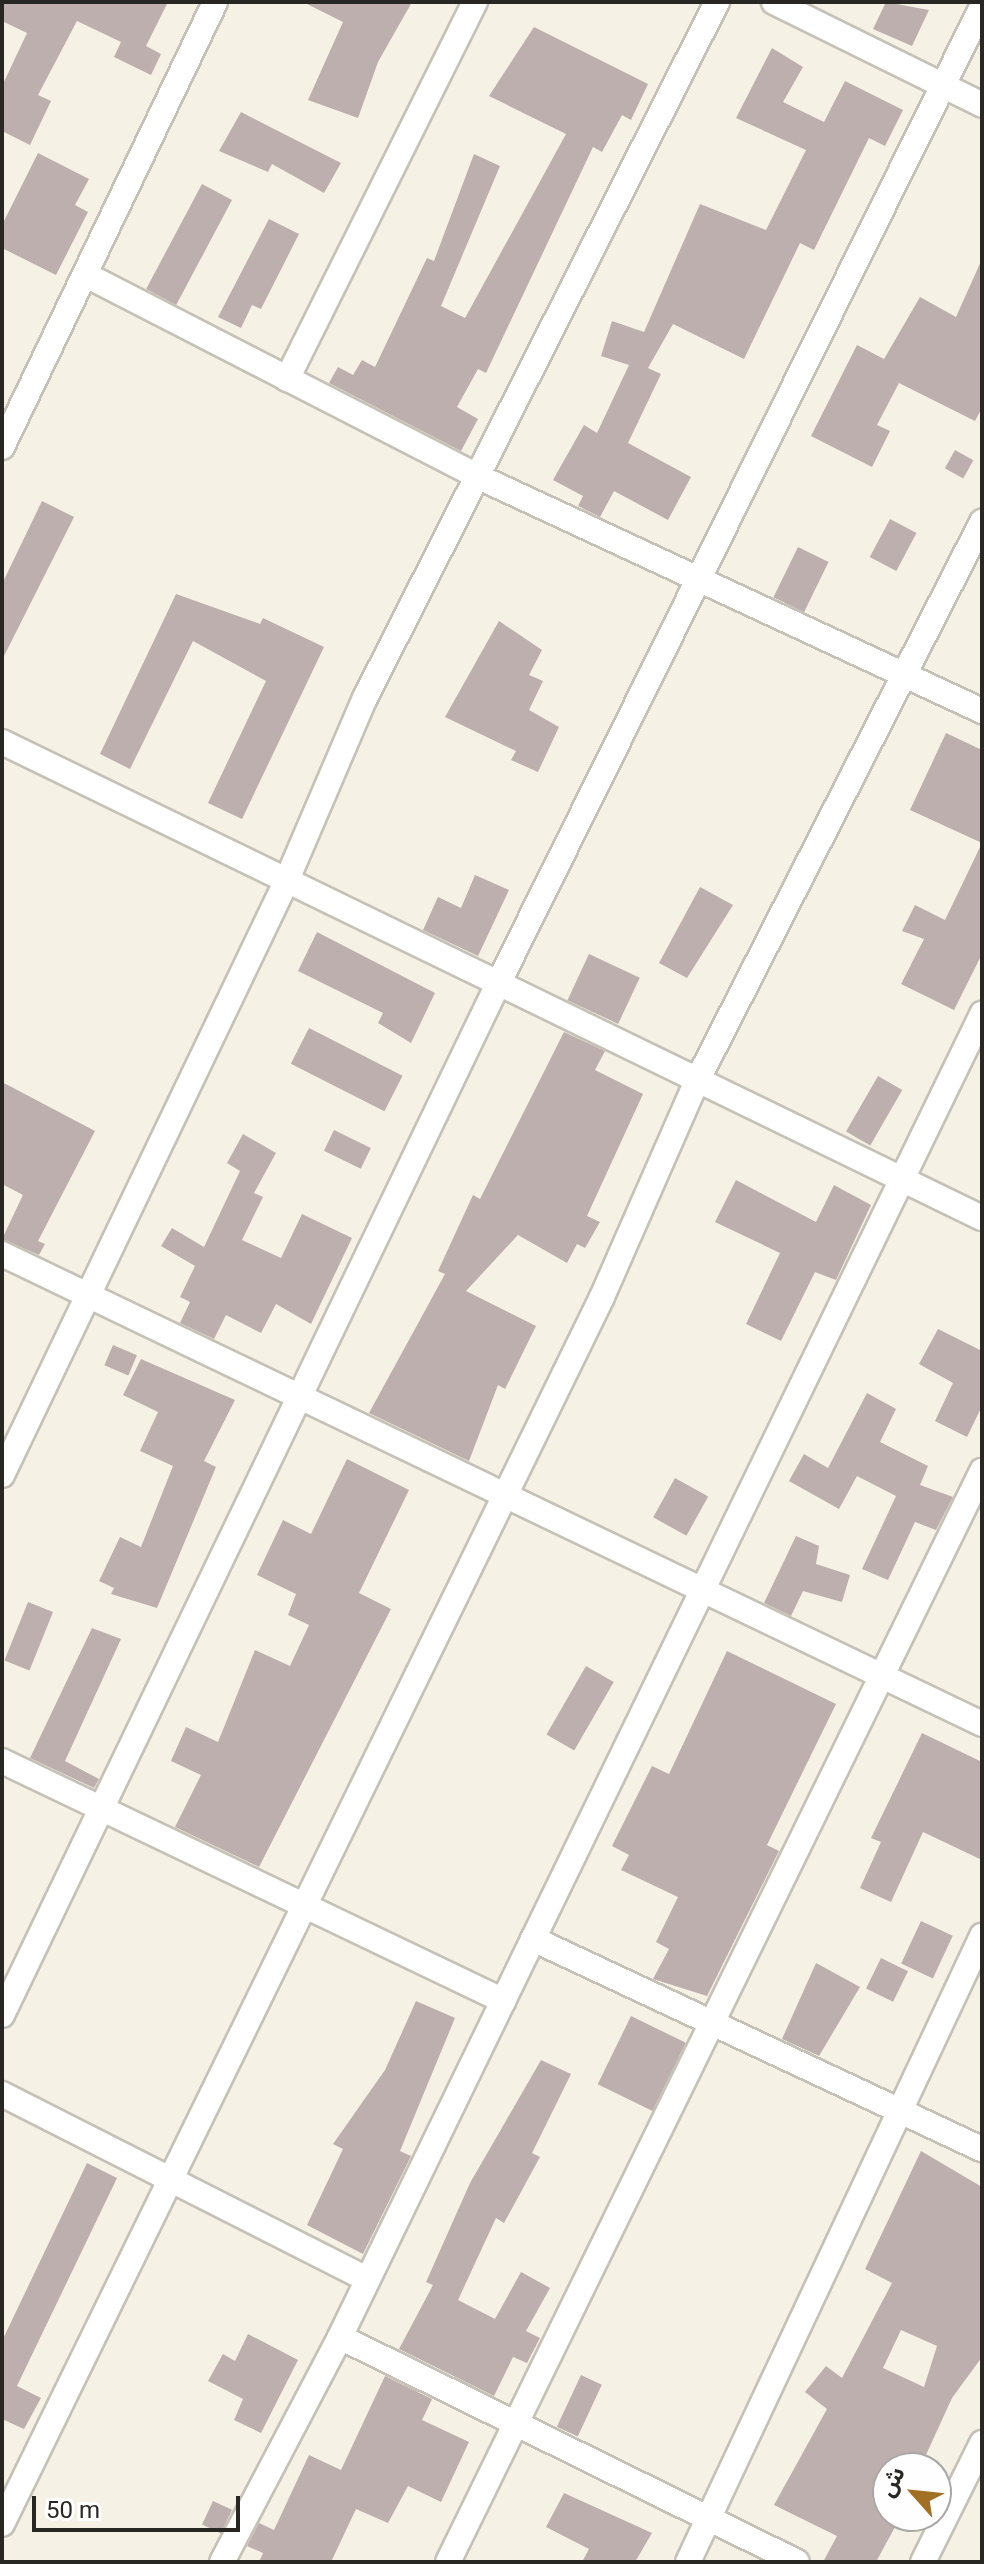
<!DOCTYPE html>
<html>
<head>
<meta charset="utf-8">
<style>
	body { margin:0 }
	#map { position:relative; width:984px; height:2564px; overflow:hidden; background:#f6f1e5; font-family:Roboto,"Noto Sans Arabic",sans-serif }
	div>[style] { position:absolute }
	.building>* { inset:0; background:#bdafae; transform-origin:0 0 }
	.roads { filter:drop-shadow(2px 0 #c5c1b6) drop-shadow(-2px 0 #c5c1b6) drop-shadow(0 2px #c5c1b6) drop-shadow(0 -2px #c5c1b6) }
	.street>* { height:24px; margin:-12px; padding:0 12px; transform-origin:12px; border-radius:12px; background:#fff }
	span { translate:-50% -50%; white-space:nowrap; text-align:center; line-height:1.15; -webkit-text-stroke:6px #fefefe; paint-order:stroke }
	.frame { position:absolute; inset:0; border:4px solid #292723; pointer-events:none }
	.north { position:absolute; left:872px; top:2452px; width:80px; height:80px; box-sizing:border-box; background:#fefefe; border:2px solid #a9a8a6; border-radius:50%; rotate:297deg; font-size:22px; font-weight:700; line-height:32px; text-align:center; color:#292723 }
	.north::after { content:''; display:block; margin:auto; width:28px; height:36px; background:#a17025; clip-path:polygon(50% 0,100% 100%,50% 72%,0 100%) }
	.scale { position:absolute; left:32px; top:2496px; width:208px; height:36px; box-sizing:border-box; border:4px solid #292723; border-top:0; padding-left:10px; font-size:24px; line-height:28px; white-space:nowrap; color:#292723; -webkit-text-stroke:6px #fefefe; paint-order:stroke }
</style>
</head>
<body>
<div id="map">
	<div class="building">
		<i style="clip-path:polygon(2px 2px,168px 2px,146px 46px,161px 54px,151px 75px,114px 57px,121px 42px,77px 21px,38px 95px,51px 101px,30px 145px,2px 131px,2px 86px,27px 33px,2px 21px)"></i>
		<i style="clip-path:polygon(303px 2px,412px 2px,378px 62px,358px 118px,308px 100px,343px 22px)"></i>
		<i style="clip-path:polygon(886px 2px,929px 10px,912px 46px,873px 29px)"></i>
		<i style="clip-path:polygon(534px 27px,648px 84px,631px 120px,622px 115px,602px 152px,593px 147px,486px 373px,478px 369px,457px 407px,478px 419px,461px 451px,329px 383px,338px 367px,353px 375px,362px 360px,375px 367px,427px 258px,434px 261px,474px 154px,500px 166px,441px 306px,465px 318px,566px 134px,489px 96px)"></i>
		<i style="clip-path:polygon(772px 48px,803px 67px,783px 102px,824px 122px,845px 81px,903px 110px,885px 146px,869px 138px,814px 250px,800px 243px,744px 359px,673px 324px,648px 368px,661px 374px,628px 443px,691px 477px,668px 520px,614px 491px,600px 517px,578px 506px,583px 496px,553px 480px,584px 425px,597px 433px,629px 365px,601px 356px,612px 321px,644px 332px,700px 204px,766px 230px,806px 150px,736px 118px)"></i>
		<i style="clip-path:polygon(241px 112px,341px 163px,324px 193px,272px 164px,268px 172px,219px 151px)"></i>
		<i style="clip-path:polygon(38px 153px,89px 179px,75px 205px,88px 212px,56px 275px,2px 248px,2px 225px)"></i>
		<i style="left:202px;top:184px;width:34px;height:119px;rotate:28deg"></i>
		<i style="clip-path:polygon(269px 219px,299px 234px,261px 309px,252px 305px,241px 328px,218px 317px)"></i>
		<i style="clip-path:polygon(982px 259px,982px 408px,975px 421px,899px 383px,877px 425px,890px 431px,872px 467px,811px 436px,857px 345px,884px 359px,920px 297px,956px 317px)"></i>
		<i style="left:955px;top:450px;width:21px;height:21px;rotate:29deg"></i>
		<i style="clip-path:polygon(42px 501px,74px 517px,2px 660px,2px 584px)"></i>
		<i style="left:890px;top:519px;width:30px;height:43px;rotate:28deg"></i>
		<i style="left:798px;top:547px;width:34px;height:56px;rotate:26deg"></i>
		<i style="clip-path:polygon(176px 594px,260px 624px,263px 618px,324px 647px,242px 819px,208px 803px,266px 681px,193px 641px,130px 769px,100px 754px)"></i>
		<i style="clip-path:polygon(499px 621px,542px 650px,529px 675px,543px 681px,529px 710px,559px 727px,538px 772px,511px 760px,516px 751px,445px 717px)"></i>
		<i style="clip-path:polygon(946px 733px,982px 750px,982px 843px,910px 810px)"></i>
		<i style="clip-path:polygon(982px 843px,982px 954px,954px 1010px,901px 984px,924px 939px,902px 931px,915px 905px,945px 920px)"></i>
		<i style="clip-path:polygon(475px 875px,509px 890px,478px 956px,423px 930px,438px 897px,461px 908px)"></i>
		<i style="clip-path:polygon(700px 887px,733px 905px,687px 978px,659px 963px)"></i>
		<i style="clip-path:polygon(317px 932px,435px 993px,411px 1043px,378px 1023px,383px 1013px,298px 971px)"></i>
		<i style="left:589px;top:954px;width:56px;height:51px;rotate:25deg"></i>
		<i style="left:309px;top:1028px;width:105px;height:40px;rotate:27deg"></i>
		<i style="clip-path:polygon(564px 1032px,605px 1051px,595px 1070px,643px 1094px,587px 1216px,600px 1222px,585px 1248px,577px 1244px,567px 1263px,518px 1235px,466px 1291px,536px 1326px,505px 1389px,498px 1385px,469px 1461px,369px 1413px,445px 1274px,438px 1271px,473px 1195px,480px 1199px)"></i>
		<i style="left:878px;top:1076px;width:28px;height:64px;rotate:30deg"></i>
		<i style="clip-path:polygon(2px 1082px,95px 1131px,38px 1241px,45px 1244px,39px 1255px,2px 1239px,23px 1195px,2px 1184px)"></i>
		<i style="left:334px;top:1130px;width:41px;height:23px;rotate:26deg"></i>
		<i style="clip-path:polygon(243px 1134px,276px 1153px,254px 1193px,263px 1197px,242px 1240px,281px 1258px,302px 1214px,352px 1238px,311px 1324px,276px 1304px,261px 1333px,226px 1315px,214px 1339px,180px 1323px,190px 1302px,180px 1297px,195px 1266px,161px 1246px,172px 1228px,204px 1247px,240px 1171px,227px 1163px)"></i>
		<i style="clip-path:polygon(736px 1180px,816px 1222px,834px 1185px,871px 1205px,836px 1280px,815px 1272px,781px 1341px,746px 1324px,780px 1253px,715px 1222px)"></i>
		<i style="clip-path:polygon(938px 1329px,982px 1351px,982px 1406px,967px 1437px,935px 1421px,953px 1383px,919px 1364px)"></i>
		<i style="left:113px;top:1345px;width:26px;height:22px;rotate:23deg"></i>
		<i style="clip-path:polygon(141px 1359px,235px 1400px,204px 1461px,216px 1467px,157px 1608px,111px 1594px,114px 1588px,99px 1581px,120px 1537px,141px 1547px,173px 1466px,140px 1451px,158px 1412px,123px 1395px)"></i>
		<i style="clip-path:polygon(867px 1393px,896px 1409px,880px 1442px,928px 1466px,920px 1485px,953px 1497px,936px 1530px,915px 1522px,888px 1580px,862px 1569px,896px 1496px,857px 1476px,839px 1509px,789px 1481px,804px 1454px,828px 1468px)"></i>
		<i style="clip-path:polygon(347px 1459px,409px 1490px,359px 1593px,391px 1609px,259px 1867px,175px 1827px,201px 1775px,171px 1761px,186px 1727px,218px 1742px,255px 1650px,290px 1666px,309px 1625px,288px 1615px,296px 1594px,257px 1575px,283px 1520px,311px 1534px)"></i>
		<i style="left:675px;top:1478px;width:38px;height:45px;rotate:29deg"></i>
		<i style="clip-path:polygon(796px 1536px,819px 1546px,816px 1564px,850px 1575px,842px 1602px,803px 1591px,791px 1616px,764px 1603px)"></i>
		<i style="left:28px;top:1602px;width:27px;height:63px;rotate:22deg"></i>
		<i style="clip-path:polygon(92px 1628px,121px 1639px,65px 1761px,99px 1779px,94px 1788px,30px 1758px)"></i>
		<i style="clip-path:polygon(727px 1651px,836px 1704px,767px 1845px,779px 1851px,707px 1996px,653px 1979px,669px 1949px,656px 1942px,678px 1897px,621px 1870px,629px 1855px,612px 1846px,652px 1766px,669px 1774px)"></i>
		<i style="left:586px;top:1666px;width:32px;height:79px;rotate:30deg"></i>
		<i style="clip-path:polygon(922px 1733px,982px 1762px,982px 1860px,923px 1832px,891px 1902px,860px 1888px,881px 1842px,871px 1838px)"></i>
		<i style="left:921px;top:1921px;width:35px;height:47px;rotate:25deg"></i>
		<i style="left:881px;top:1958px;width:30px;height:34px;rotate:26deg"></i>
		<i style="clip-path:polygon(816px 1963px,860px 1987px,819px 2056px,782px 2039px)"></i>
		<i style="clip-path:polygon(416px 2001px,455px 2018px,400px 2151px,411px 2156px,363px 2254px,307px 2225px,343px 2149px,333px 2144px,385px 2070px)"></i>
		<i style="left:631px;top:2016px;width:61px;height:76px;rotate:26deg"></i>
		<i style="clip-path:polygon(541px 2060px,571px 2074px,532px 2153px,540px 2157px,504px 2223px,496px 2218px,458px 2300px,495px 2319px,521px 2272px,550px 2288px,526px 2331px,540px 2338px,527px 2363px,513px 2357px,494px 2396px,399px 2349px,433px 2285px,426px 2282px,470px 2183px)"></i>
		<i style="clip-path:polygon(evenodd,921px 2151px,982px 2187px,982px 2357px,952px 2398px,920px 2468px,888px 2468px,888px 2516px,901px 2516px,876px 2562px,823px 2562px,837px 2536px,774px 2505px,827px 2409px,805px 2392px,826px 2366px,842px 2378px,892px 2283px,865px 2269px,921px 2151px,901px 2330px,937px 2346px,924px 2387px,883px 2368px,901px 2330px)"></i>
		<i style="clip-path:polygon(87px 2163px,117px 2178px,17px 2386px,41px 2398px,24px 2429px,2px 2419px,2px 2341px)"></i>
		<i style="clip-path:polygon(248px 2334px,298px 2360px,261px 2433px,234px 2420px,243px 2399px,208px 2381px,223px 2354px,235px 2361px)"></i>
		<i style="left:581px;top:2375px;width:23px;height:57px;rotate:25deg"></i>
		<i style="clip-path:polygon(385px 2376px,432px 2399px,422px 2420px,469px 2442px,441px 2502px,408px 2486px,388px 2523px,356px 2509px,331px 2562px,259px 2562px,263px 2553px,247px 2546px,259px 2523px,274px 2530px,309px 2455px,341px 2470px)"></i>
		<i style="clip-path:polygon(564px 2493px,652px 2533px,635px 2562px,582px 2562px,589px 2549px,546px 2527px)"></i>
		<i style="left:213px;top:2501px;width:21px;height:26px;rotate:25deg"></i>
	</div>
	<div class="roads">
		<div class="street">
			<i style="left:774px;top:2px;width:232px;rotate:26.3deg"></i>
			<i style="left:86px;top:275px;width:444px;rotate:27.2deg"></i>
			<i style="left:481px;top:478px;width:553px;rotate:24.94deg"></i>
			<i style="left:287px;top:379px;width:421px;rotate:-63.5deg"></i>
			<i style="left:2px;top:447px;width:493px;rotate:-64.4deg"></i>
			<i style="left:2px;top:742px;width:1089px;rotate:25.91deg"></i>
			<i style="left:2px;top:1254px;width:1087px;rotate:25.62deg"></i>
			<i style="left:2px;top:1475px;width:657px;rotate:-64.41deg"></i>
			<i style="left:286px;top:882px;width:200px;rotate:-66.8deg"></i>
			<i style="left:365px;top:698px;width:780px;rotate:-63.17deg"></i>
			<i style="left:2px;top:1761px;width:556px;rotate:25.55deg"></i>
			<i style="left:533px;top:1939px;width:496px;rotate:25.1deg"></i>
			<i style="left:2px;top:2015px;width:1142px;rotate:-64.31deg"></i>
			<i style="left:497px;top:986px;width:1093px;rotate:-63.65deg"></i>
			<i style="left:2px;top:2094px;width:408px;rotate:26.9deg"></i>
			<i style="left:340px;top:2337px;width:509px;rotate:26.21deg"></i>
			<i style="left:2px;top:2524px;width:1366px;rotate:-63.94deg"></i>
			<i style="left:602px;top:1297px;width:234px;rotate:-66.3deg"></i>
			<i style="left:696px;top:1083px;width:630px;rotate:-62.99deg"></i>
			<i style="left:222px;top:2562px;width:254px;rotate:-62.3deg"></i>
			<i style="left:340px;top:2337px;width:1471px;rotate:-64.11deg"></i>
			<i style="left:448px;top:2562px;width:1215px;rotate:-63.92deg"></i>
			<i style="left:688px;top:2562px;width:692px;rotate:-64.84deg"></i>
			<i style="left:923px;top:2562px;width:133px;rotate:-63.6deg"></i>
		</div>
	</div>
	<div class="frame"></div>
	<div class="north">ش</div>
	<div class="scale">50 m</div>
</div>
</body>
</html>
